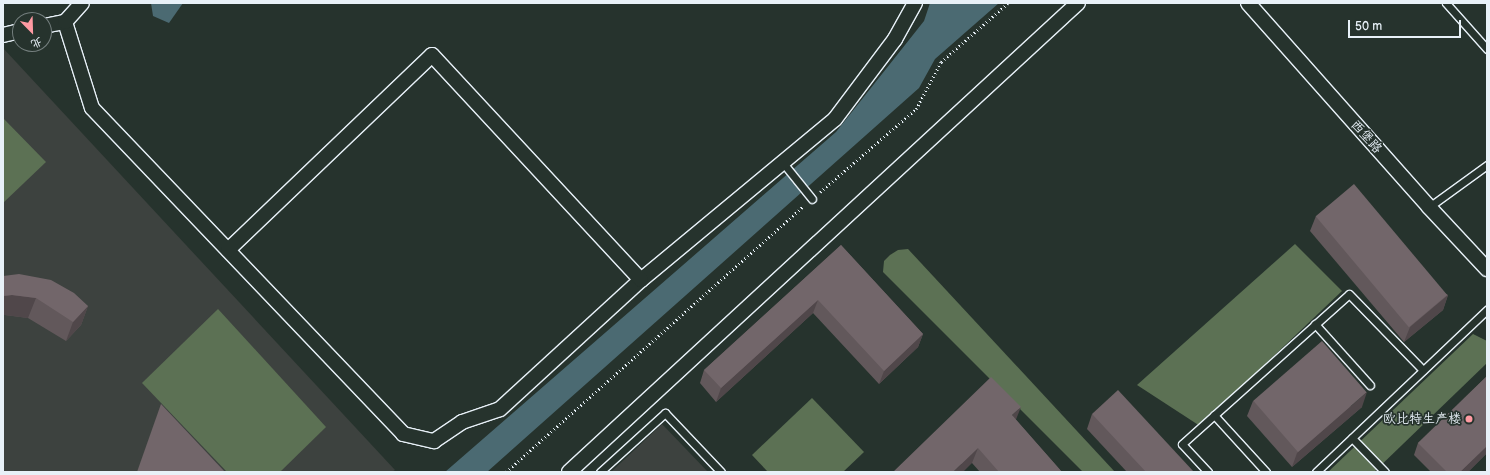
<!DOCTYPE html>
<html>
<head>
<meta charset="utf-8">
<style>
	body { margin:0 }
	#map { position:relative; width:1490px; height:475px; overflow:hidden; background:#26332d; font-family:"Balsamiq Sans","LXGW WenKai TC",sans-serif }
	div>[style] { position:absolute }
	.built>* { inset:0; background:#3d423f }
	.green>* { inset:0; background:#5c7154 }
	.water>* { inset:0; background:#4b6a72 }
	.path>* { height:2.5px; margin-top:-1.25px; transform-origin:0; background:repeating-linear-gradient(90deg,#e8f1f8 0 1px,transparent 0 4px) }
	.roads { filter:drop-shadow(1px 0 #e8f1f8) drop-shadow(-1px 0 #e8f1f8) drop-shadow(0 1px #e8f1f8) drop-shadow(0 -1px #e8f1f8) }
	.lane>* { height:7px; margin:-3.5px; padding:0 3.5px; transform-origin:3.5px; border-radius:3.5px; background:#26332d }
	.street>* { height:14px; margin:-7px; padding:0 7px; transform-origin:7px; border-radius:7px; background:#26332d }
	.wall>* { inset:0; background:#62585b }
	.shaded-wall>* { inset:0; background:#50474a }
	.building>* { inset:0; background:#72666a; transform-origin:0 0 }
	.dots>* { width:11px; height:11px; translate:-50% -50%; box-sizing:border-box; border:2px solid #26332d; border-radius:50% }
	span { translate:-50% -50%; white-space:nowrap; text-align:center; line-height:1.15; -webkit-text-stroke:3.5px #26332d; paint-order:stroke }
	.street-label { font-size:13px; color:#e8f1f8 }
	.poi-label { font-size:13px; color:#e8f1f8 }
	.right { translate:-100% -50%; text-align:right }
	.frame { position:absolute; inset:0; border:4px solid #e8f1f8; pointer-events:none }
	.north { position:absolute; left:12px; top:12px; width:40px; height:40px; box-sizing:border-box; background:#26332d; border:1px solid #747f7e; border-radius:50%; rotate:157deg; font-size:11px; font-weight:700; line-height:16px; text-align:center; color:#e8f1f8 }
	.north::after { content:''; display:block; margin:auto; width:14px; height:18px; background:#ff9aa2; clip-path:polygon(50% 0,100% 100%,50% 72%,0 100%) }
	.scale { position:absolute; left:1348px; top:20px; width:113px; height:18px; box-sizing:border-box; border:2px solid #e8f1f8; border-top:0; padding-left:5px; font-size:12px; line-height:14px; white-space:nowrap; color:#e8f1f8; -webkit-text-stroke:3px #26332d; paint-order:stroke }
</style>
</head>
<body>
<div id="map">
	<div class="built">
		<i style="clip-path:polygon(3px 48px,395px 470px,392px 472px,3px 472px)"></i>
		<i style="clip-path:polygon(662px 424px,708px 472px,611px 472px)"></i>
	</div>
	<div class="green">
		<i style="clip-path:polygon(3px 118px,46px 162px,3px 203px)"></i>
		<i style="clip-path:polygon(1295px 244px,1342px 291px,1200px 426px,1137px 385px)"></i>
		<i style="clip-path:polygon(908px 249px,1115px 472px,1083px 472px,883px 272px,884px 261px,890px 255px,898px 250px)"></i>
		<i style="clip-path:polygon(218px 309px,326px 427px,280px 472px,227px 472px,142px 383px)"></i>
		<i style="clip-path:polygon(1473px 334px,1487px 341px,1487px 363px,1374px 472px,1328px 472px)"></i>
		<i style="clip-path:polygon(812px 398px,864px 452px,843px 472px,768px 472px,752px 455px)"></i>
	</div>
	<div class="water">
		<i style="clip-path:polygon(151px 3px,183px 3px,169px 23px,153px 16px)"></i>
		<i style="clip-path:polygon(930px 3px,999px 3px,935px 59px,919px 88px,487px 472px,445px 472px,836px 132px,924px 21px)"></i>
	</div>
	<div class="path">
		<i style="left:820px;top:192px;width:127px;rotate:-40.8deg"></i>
		<i style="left:916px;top:109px;width:53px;rotate:-62deg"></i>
		<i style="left:941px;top:62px;width:89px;rotate:-41.4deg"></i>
		<i style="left:506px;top:472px;width:399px;rotate:-41.8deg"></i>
	</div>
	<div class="roads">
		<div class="lane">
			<i style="left:1446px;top:3px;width:62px;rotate:48.3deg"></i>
			<i style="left:783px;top:163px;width:46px;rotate:51.1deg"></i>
			<i style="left:1429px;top:207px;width:72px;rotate:-35.9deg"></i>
			<i style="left:1315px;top:324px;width:82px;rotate:48deg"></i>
			<i style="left:1214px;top:415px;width:77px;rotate:47.6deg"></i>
			<i style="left:1352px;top:438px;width:47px;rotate:45.9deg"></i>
			<i style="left:600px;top:472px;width:88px;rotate:-42.2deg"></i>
			<i style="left:665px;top:413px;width:81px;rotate:46.5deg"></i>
			<i style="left:1208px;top:472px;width:38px;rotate:-133deg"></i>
			<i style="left:1182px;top:444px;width:224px;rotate:-41.9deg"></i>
			<i style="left:1349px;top:294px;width:106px;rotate:45.8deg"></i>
			<i style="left:1316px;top:472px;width:236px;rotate:-43.5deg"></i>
		</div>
		<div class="street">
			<i style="left:1248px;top:3px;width:273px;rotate:48.4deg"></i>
			<i style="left:1429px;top:207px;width:85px;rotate:46.9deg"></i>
			<i style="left:65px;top:22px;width:90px;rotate:72.6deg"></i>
			<i style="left:92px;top:108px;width:451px;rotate:46.3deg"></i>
			<i style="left:403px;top:434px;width:32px;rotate:13deg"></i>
			<i style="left:434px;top:441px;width:34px;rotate:-34deg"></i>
			<i style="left:462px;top:422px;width:40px;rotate:-18.9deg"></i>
			<i style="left:500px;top:409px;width:191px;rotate:-42.5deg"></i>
			<i style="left:641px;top:280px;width:252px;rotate:-39.7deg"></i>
			<i style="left:835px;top:119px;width:100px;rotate:-53.1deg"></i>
			<i style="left:895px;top:39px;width:41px;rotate:-60.9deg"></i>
			<i style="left:44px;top:26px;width:21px;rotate:-11deg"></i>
			<i style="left:65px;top:22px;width:25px;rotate:-48deg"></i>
			<i style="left:3px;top:35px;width:17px;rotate:-13deg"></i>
			<i style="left:228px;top:250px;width:282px;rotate:-43.7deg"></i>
			<i style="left:432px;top:55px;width:307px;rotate:47.1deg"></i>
			<i style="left:569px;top:472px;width:692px;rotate:-42.66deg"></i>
		</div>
	</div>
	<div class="wall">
		<i style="clip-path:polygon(1316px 216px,1448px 295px,1443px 310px,1404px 342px,1310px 231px)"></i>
		<i style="clip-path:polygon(841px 245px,923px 334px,918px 347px,879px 384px,813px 313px,716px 402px,700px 383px,704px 370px)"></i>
		<i style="clip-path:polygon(3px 276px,88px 306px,81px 325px,66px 341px,28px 318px,5px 315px)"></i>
		<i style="clip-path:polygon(1487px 376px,1487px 453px,1468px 472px,1431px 472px,1414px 455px,1418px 443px)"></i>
		<i style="clip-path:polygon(1253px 401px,1362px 407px,1292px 467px,1247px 416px)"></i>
		<i style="clip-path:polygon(1092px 414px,1194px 472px,1127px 472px,1087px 429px)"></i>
		<i style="clip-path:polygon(1016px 420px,1062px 472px,980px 472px,972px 463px,893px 472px)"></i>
	</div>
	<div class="shaded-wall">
		<i style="clip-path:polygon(12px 295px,36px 298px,28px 318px,5px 315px,3px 315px,3px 296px)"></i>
		<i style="clip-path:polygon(1448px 295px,1443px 310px,1404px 342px,1410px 327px)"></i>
		<i style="clip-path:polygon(818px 300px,813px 313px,716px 402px,721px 388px)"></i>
		<i style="clip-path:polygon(88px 306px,81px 325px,66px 341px,73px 322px)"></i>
		<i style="clip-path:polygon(923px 334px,918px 347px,879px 384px,884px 371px)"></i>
		<i style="clip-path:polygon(1367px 392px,1362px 407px,1292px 467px,1297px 453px)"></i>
		<i style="clip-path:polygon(1021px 407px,1015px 422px,1012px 415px)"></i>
		<i style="clip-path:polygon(1487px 446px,1487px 453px,1468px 472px,1460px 472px)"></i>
		<i style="clip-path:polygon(978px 448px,972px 463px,963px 472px,953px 472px)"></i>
	</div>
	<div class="building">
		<i style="left:1354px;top:184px;width:145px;height:50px;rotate:50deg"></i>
		<i style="clip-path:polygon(841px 245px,923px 334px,884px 371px,818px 300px,721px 388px,704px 370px)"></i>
		<i style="clip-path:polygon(19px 274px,51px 280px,74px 293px,88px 306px,73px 322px,36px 298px,12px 295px,3px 296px,3px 276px)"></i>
		<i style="left:1322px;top:341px;width:68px;height:91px;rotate:49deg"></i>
		<i style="clip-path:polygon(1487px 376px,1487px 446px,1460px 472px,1447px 472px,1418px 443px)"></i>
		<i style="clip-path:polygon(991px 377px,1021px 407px,1012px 415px,1062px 472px,999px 472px,978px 448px,953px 472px,893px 472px)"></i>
		<i style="clip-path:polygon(1118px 390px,1194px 472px,1146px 472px,1092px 414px)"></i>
		<i style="clip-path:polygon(161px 404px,225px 472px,137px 472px)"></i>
	</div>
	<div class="dots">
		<i style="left:1469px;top:419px;background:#ff9aa2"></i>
	</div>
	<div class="street-label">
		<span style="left:1366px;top:137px;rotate:48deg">西堡路</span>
	</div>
	<div class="poi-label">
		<span class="right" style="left:1461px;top:419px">欧比特生产楼</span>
	</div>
	<div class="frame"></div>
	<div class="north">北</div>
	<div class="scale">50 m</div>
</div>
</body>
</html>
